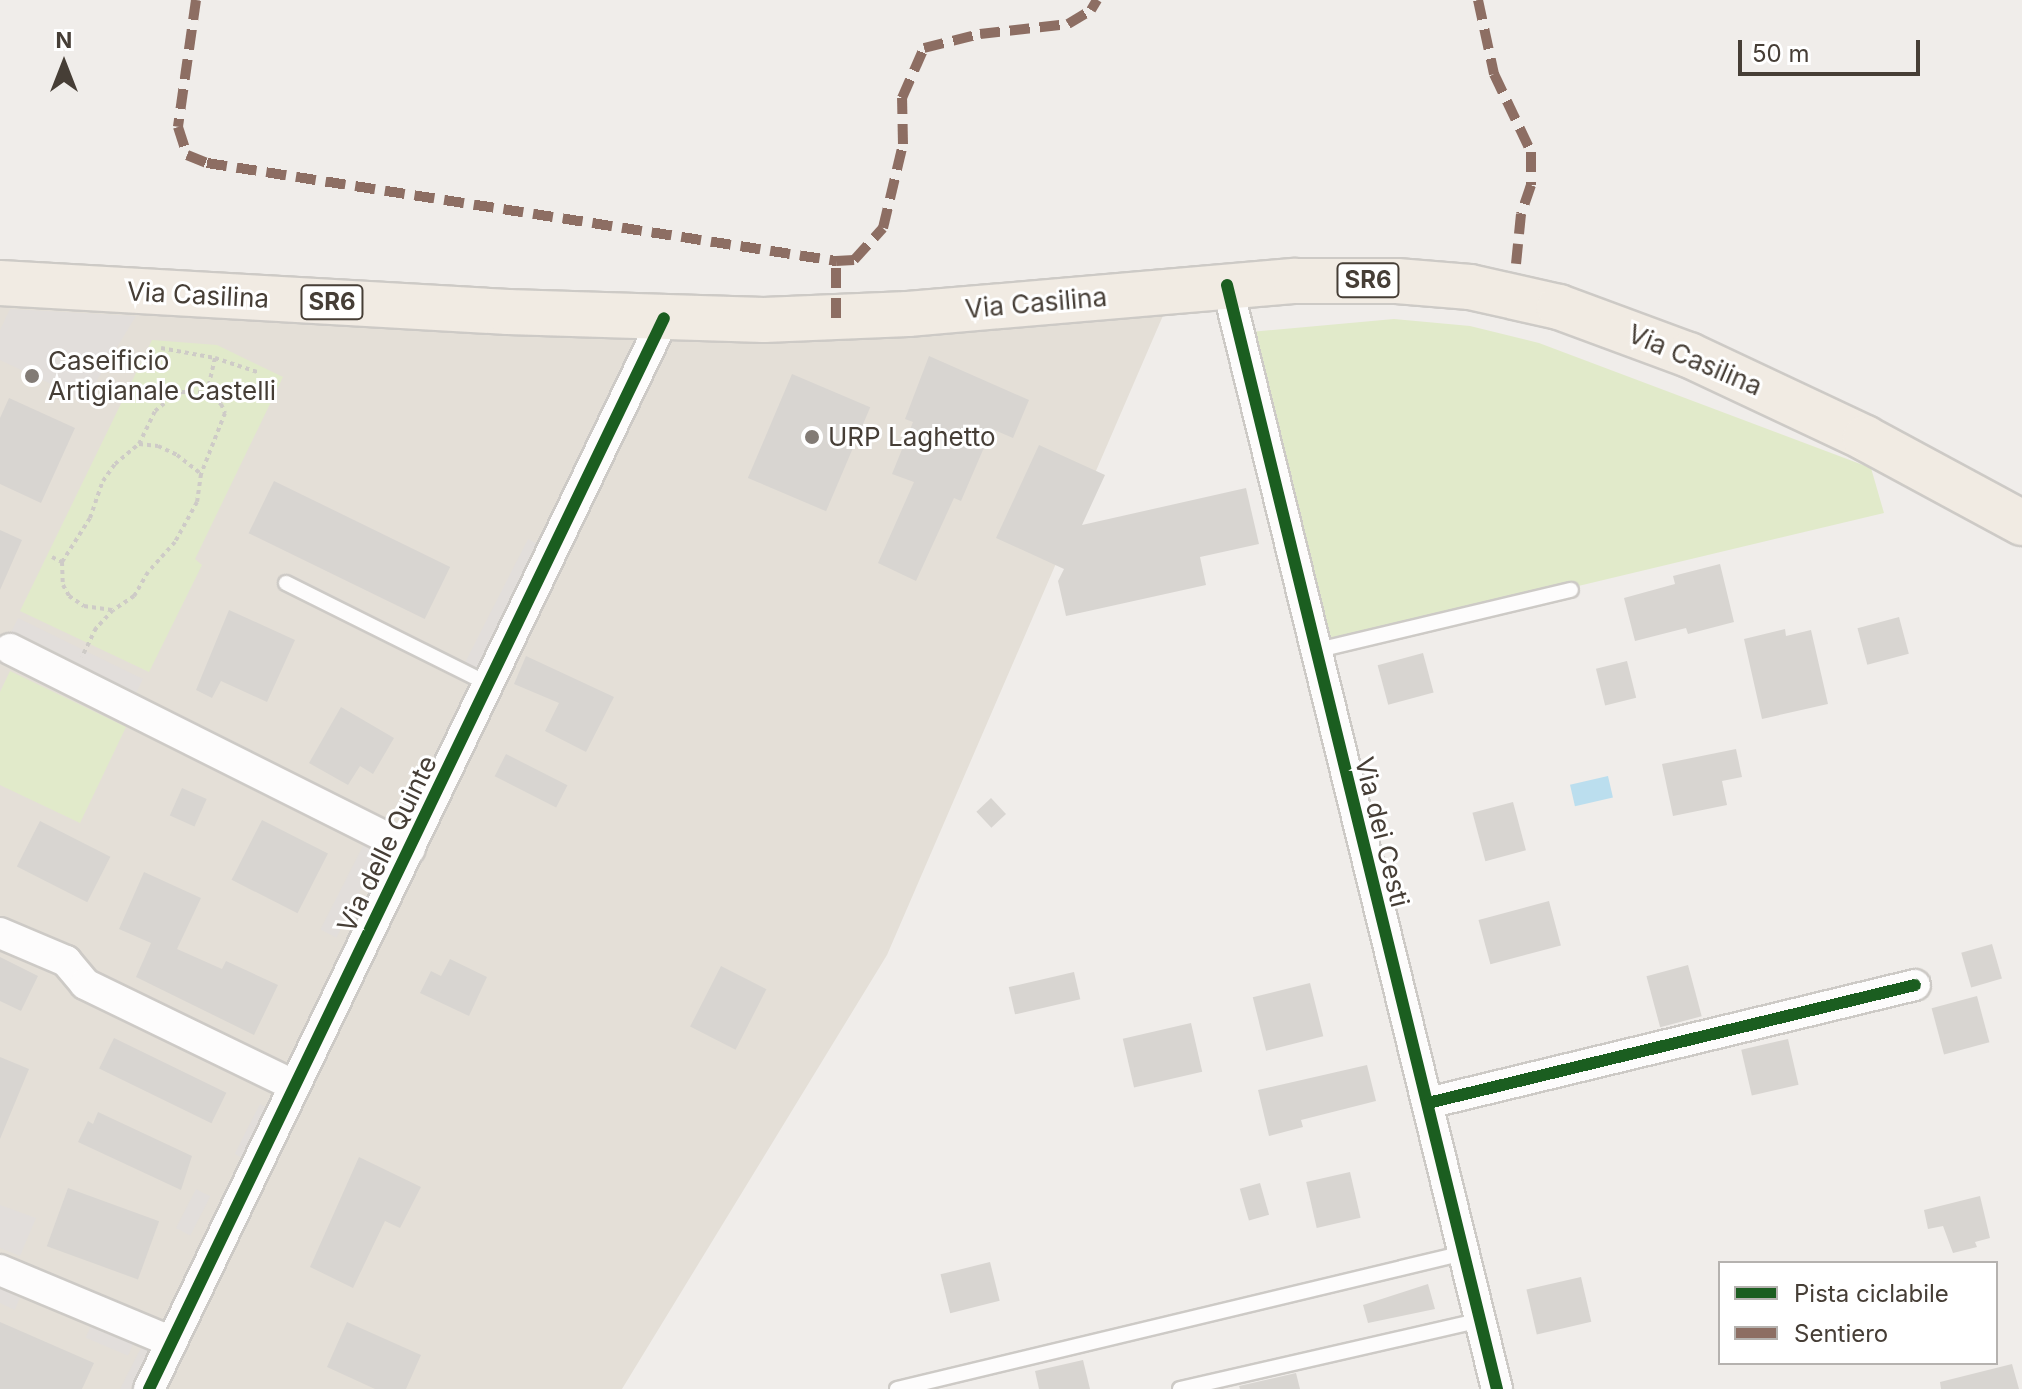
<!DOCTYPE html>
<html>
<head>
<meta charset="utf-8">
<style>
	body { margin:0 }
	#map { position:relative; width:2022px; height:1389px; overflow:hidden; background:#f0edea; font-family:Inter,sans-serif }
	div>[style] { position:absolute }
	.residential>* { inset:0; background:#e4dfd7 }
	.green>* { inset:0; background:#e1eaca }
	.parking>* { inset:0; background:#e2dedb; transform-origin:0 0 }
	.water>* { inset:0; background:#bbdeee; transform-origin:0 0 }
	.building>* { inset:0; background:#d8d5d1; transform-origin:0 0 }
	.path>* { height:4px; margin-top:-2px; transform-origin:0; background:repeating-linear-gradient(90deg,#cecbc7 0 4px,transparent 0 8px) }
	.roads { filter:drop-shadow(2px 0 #cdcac6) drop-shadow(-2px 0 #cdcac6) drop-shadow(0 2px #cdcac6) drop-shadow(0 -2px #cdcac6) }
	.service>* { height:14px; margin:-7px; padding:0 7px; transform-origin:7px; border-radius:7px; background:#fdfcfc }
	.minor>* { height:30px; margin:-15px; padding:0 15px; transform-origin:15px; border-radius:15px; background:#fdfcfc }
	.primary>* { height:44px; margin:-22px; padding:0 22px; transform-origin:22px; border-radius:22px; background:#f1ebe3 }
	.quiet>* { height:10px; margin-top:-5px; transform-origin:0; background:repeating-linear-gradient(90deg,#8d6e63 0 20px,transparent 0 30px) }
	.cycleway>* { height:12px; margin:-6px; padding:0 6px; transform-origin:6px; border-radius:6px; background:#1b5e20 }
	.dots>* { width:22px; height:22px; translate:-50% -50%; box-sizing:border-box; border:4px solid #fff; border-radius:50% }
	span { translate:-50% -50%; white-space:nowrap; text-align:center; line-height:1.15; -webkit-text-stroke:6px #fff; paint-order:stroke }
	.shield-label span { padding:2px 6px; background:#fff; border:2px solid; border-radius:6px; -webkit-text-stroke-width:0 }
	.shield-label { font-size:24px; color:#463e36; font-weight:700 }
	.street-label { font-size:26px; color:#463e36 }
	.poi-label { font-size:26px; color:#463e36 }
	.left { translate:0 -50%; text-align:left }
	.legend { position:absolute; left:1718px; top:1261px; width:280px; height:104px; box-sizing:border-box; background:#fff; border:2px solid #b5b2af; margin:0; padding:10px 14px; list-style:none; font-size:24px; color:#463e36 }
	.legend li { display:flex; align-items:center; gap:16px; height:40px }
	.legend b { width:40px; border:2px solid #b5b2af }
	.north { position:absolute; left:24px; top:24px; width:80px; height:80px; -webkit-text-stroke:6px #fff; paint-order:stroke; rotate:0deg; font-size:22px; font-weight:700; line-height:32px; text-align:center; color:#463e36 }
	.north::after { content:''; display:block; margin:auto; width:28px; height:36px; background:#463e36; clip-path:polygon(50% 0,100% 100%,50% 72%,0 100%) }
	.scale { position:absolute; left:1738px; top:40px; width:182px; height:36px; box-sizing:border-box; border:4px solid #463e36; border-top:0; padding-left:10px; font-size:24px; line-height:28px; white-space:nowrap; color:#463e36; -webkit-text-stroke:6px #fff; paint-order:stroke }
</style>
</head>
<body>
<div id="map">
	<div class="residential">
		<i style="clip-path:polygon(0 302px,500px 334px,938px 335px,1165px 311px,887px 955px,622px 1389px,0 1389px)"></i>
	</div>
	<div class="green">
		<i style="clip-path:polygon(1394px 319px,1470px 326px,1539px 343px,1871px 468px,1884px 513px,1331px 645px,1325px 642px,1250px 332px)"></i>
		<i style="clip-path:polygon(152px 340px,217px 345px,283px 377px,195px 559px,202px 565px,149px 672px,20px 611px)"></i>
		<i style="clip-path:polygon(10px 671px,126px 727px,80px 823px,0 785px,0 692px)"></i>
	</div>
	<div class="parking">
		<i style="clip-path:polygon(10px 309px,136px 316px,85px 400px,0 360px,0 330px)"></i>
		<i style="left:528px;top:539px;width:20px;height:140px;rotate:27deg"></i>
		<i style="left:18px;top:618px;width:139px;height:46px;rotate:26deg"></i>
		<i style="left:364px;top:844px;width:18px;height:96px;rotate:27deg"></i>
		<i style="left:260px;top:1104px;width:11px;height:56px;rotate:27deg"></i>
		<i style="left:196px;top:1189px;width:16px;height:44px;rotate:27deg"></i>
		<i style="clip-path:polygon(0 1205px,36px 1218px,20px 1256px,0 1248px)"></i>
		<i style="clip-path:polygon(0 1287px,21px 1295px,15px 1310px,0 1303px)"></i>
		<i style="left:92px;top:1323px;width:46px;height:16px;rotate:23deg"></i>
		<i style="left:143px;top:1344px;width:9px;height:50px;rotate:27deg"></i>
	</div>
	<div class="water">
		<i style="left:1608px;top:776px;width:22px;height:39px;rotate:77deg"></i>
	</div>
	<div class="building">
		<i style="clip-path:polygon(929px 356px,1029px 400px,1013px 438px,992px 429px,961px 501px,954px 498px,916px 581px,878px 563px,914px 482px,892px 474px,913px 422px,905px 419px)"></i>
		<i style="left:792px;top:374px;width:85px;height:113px;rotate:23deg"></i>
		<i style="clip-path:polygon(9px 398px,75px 428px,41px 503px,0 484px,0 418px)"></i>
		<i style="clip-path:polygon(1039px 445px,1105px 475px,1082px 525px,1246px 488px,1259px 544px,1200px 557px,1206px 585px,1066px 616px,1058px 581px,1064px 569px,996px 538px)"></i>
		<i style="left:274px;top:481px;width:196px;height:58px;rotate:26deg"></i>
		<i style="clip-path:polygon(0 530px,22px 540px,0 590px)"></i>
		<i style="clip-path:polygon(1720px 564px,1734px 622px,1688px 634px,1686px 628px,1635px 641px,1624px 598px,1675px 584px,1673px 576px)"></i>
		<i style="clip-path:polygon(229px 610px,295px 640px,267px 702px,221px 681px,212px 698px,196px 690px)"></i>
		<i style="left:1899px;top:617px;width:38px;height:43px;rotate:75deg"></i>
		<i style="clip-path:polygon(1785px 629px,1786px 636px,1811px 630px,1828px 704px,1762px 719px,1744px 639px)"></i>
		<i style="left:1423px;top:653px;width:41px;height:47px;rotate:75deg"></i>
		<i style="clip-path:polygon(526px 656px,614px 697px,586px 752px,545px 731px,559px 703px,514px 684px)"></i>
		<i style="left:1627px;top:661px;width:38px;height:32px;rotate:76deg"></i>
		<i style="clip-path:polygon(341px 707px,394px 738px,373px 774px,360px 766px,348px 785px,309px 763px)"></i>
		<i style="clip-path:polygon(1736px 749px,1742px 777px,1722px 781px,1727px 805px,1673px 816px,1662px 764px)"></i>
		<i style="left:506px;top:754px;width:69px;height:25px;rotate:27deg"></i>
		<i style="left:182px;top:788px;width:27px;height:30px;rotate:24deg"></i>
		<i style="left:991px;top:798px;width:22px;height:20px;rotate:47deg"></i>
		<i style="left:1513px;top:802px;width:50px;height:42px;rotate:75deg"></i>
		<i style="left:262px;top:820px;width:74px;height:67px;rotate:27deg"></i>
		<i style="left:40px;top:821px;width:79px;height:51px;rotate:27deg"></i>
		<i style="clip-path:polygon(144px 872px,201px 898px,177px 949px,222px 969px,226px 961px,278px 985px,254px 1035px,136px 977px,151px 943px,119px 929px)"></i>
		<i style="left:1549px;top:901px;width:46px;height:73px;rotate:75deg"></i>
		<i style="left:1992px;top:944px;width:36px;height:32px;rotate:74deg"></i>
		<i style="clip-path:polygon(0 957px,38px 976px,21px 1011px,0 1001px)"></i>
		<i style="clip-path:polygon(450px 959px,487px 977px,469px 1016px,420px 993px,431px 971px,441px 976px)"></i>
		<i style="left:1688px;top:965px;width:53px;height:43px;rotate:75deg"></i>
		<i style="left:721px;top:966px;width:51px;height:68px;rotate:27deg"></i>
		<i style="left:1074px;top:972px;width:28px;height:67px;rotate:77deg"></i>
		<i style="left:1310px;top:983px;width:55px;height:59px;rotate:76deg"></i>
		<i style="left:1977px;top:996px;width:48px;height:47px;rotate:75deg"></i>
		<i style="left:1191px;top:1023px;width:50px;height:70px;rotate:77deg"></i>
		<i style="left:114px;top:1038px;width:125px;height:34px;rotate:26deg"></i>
		<i style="left:1788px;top:1039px;width:47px;height:48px;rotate:77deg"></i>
		<i style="clip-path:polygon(0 1057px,29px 1069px,0 1139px)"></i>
		<i style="clip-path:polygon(1367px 1065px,1376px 1101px,1301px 1120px,1303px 1127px,1269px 1136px,1258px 1090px)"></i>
		<i style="clip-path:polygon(98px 1112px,192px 1156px,181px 1190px,78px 1142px,88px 1121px,93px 1124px)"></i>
		<i style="clip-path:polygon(359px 1157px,421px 1187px,400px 1228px,385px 1221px,353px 1288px,310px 1267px)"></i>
		<i style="left:1350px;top:1172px;width:47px;height:45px;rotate:77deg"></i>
		<i style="left:1260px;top:1183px;width:33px;height:21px;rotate:74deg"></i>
		<i style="left:68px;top:1188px;width:97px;height:62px;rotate:20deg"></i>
		<i style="clip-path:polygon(1980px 1196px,1990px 1238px,1975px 1242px,1977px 1247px,1953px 1253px,1943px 1226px,1928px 1229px,1924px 1210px)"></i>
		<i style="left:990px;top:1262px;width:40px;height:51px;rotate:76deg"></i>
		<i style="left:1581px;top:1277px;width:46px;height:56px;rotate:77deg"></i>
		<i style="clip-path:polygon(1428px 1284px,1435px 1309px,1368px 1323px,1363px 1305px)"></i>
		<i style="clip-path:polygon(0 1322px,94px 1363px,82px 1389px,0 1389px)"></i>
		<i style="clip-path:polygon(347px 1322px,421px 1355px,406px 1389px,375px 1389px,327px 1367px)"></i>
		<i style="clip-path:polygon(1083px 1360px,1090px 1389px,1039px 1389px,1035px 1371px)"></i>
		<i style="clip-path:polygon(2012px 1364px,2019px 1389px,1941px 1389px,1940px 1382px)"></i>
		<i style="clip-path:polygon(1296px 1373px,1300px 1389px,1240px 1389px,1239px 1386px)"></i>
	</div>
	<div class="path">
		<i style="left:161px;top:348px;width:55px;rotate:10.5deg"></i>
		<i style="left:215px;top:358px;width:36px;rotate:103deg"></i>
		<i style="left:215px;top:358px;width:47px;rotate:18.4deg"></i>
		<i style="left:139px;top:444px;width:37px;rotate:-64deg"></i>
		<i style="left:155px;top:411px;width:21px;rotate:-39deg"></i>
		<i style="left:171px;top:398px;width:13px;rotate:-29deg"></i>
		<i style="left:182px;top:392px;width:25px;rotate:2deg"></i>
		<i style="left:207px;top:393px;width:18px;rotate:38deg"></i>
		<i style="left:221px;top:404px;width:10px;rotate:66deg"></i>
		<i style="left:225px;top:413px;width:66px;rotate:111.5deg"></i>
		<i style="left:52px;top:557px;width:11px;rotate:27deg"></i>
		<i style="left:62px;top:562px;width:52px;rotate:-57.5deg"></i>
		<i style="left:90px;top:518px;width:39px;rotate:-71deg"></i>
		<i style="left:103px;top:481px;width:21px;rotate:-55deg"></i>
		<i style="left:115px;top:464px;width:31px;rotate:-40deg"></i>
		<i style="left:139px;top:444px;width:19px;rotate:6deg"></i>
		<i style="left:158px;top:446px;width:21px;rotate:25deg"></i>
		<i style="left:177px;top:455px;width:31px;rotate:38deg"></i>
		<i style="left:201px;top:474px;width:28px;rotate:98deg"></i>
		<i style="left:197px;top:502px;width:46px;rotate:118.8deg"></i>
		<i style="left:175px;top:542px;width:40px;rotate:132deg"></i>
		<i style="left:148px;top:572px;width:28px;rotate:120deg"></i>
		<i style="left:134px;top:596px;width:25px;rotate:146deg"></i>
		<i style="left:113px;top:610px;width:25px;rotate:133deg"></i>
		<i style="left:96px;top:628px;width:32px;rotate:116deg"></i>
		<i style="left:62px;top:562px;width:23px;rotate:88deg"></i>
		<i style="left:63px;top:585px;width:13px;rotate:61deg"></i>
		<i style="left:69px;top:596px;width:18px;rotate:34deg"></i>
		<i style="left:84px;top:606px;width:28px;rotate:8deg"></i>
	</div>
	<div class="roads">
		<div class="service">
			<i style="left:286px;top:583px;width:227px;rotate:26.5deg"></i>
			<i style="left:1314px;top:651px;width:264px;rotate:-13.4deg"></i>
			<i style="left:897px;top:1389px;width:583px;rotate:-13.49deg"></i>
			<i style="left:1180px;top:1389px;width:309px;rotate:-12.9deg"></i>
		</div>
		<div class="minor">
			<i style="left:1227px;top:285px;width:1137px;rotate:76.26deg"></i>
			<i style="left:10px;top:649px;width:447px;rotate:26.6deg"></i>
			<i style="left:0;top:933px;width:72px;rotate:23deg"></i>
			<i style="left:66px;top:961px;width:30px;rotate:50deg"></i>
			<i style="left:85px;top:984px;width:233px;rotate:25.9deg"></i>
			<i style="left:1428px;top:1103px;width:501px;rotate:-13.62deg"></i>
			<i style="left:0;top:1270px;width:186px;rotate:22.7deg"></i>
			<i style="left:149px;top:1389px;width:1188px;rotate:-64.32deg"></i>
		</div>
		<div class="primary">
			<i style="left:0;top:283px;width:509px;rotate:3.27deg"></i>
			<i style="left:508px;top:312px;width:256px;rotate:1.8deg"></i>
			<i style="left:764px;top:320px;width:144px;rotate:-2.4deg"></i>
			<i style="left:908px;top:314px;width:389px;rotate:-4.9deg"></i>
			<i style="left:1296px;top:281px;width:101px"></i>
			<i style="left:1397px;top:281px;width:73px;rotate:4.7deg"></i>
			<i style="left:1470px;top:287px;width:91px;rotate:12.7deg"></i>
			<i style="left:1559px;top:307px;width:139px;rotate:20.3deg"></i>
			<i style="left:1689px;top:355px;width:195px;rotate:25.2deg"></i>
			<i style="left:1865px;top:438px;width:179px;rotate:28.4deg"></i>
		</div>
	</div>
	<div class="quiet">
		<i style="left:196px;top:0;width:128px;rotate:98.1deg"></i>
		<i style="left:178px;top:127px;width:29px;rotate:72deg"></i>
		<i style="left:187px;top:155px;width:22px;rotate:22deg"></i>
		<i style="left:207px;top:163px;width:637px;rotate:8.86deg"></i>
		<i style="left:1478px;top:0;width:76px;rotate:77.8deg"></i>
		<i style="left:1494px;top:74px;width:86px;rotate:64.6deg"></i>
		<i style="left:1531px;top:152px;width:33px;rotate:90deg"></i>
		<i style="left:1531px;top:185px;width:31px;rotate:109deg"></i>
		<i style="left:1521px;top:214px;width:50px;rotate:95.7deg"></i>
		<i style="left:836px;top:318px;width:57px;rotate:-90deg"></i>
		<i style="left:836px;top:261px;width:18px;rotate:-3deg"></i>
		<i style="left:854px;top:260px;width:43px;rotate:-47.8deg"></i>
		<i style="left:883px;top:228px;width:86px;rotate:-76.6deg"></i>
		<i style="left:903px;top:144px;width:46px;rotate:-91.2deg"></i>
		<i style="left:902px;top:98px;width:55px;rotate:-66.3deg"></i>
		<i style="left:924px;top:48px;width:58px;rotate:-14deg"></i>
		<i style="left:980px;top:34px;width:89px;rotate:-6.5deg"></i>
		<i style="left:1068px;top:24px;width:27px;rotate:-31deg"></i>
		<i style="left:1091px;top:10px;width:12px;rotate:-59deg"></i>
	</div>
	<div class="cycleway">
		<i style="left:1227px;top:285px;width:1137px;rotate:76.26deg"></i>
		<i style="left:1428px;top:1103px;width:501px;rotate:-13.62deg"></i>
		<i style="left:149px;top:1389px;width:1188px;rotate:-64.32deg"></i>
	</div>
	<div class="dots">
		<i style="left:32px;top:376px;background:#827b75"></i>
		<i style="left:812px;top:437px;background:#827b75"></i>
	</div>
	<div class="shield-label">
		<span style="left:1368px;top:280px">SR6</span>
		<span style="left:332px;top:302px">SR6</span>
	</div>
	<div class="street-label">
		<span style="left:198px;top:295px;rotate:3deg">Via Casilina</span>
		<span style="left:1036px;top:303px;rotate:-5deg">Via Casilina</span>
		<span style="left:1695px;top:360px;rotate:23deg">Via Casilina</span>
		<span style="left:1382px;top:832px;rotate:76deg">Via dei Cesti</span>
		<span style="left:387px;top:844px;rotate:-64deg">Via delle Quinte</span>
	</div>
	<div class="poi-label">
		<span class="left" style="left:48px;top:376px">Caseificio<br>Artigianale Castelli</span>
		<span class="left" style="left:828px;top:437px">URP Laghetto</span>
	</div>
	<ul class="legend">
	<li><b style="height:10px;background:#1b5e20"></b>Pista ciclabile</li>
	<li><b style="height:10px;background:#8d6e63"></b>Sentiero</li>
	</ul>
	<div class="north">N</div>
	<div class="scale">50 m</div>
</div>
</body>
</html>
